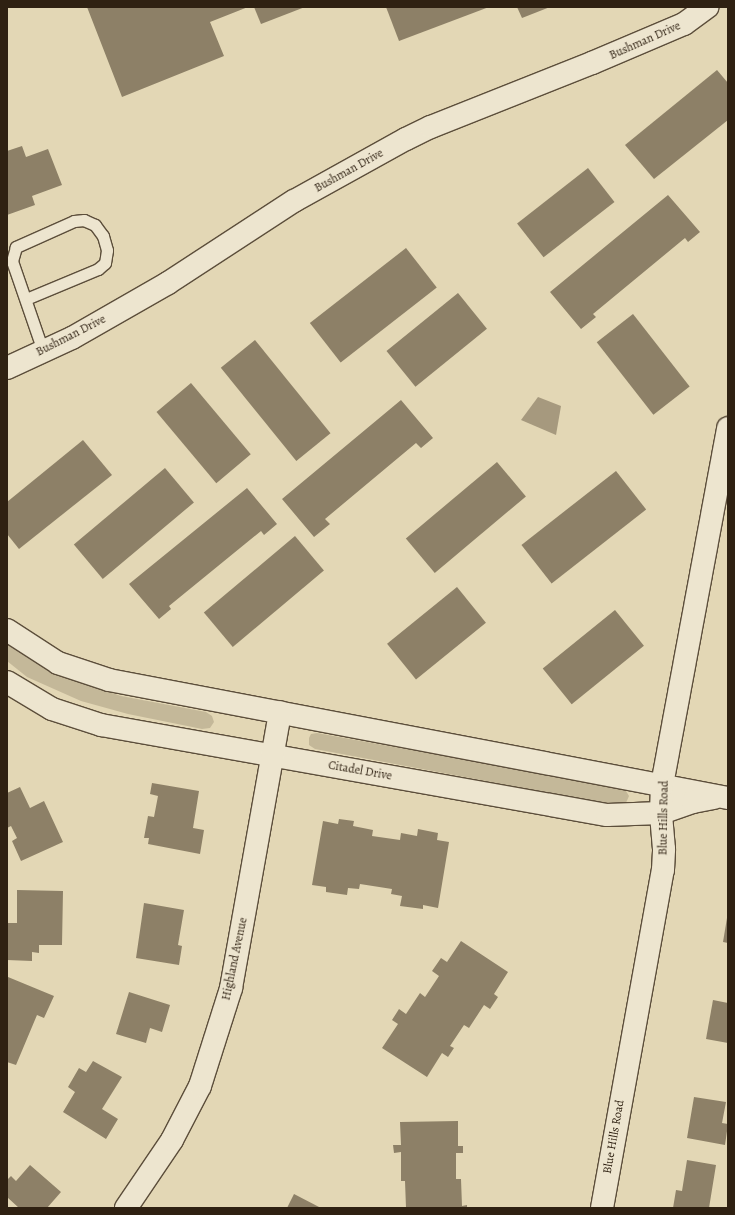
<!DOCTYPE html>
<html>
<head>
<meta charset="utf-8">
<style>
	body { margin:0 }
	#map { position:relative; width:735px; height:1215px; overflow:hidden; background:#e3d7b5; font-family:Alegreya,serif }
	div>[style] { position:absolute }
	.green>* { inset:0; background:#c4b899 }
	.water>* { inset:0; background:#a6997e }
	.building>* { inset:0; background:#8d8067; transform-origin:0 0 }
	.roads { filter:drop-shadow(1px 0 #5c4e3b) drop-shadow(-1px 0 #5c4e3b) drop-shadow(0 1px #5c4e3b) drop-shadow(0 -1px #5c4e3b) }
	.service>* { height:11px; margin:-5.5px; padding:0 5.5px; transform-origin:5.5px; border-radius:5.5px; background:#ede5cf }
	.minor>* { height:22px; margin:-11px; padding:0 11px; transform-origin:11px; border-radius:11px; background:#ede5cf }
	span { translate:-50% -50%; white-space:nowrap; text-align:center; line-height:1.15; -webkit-text-stroke:3px #ede5cf; paint-order:stroke }
	.street-label { font-size:12px; color:#2f2112 }
	.frame { position:absolute; inset:0; border:8px solid #2f2112; pointer-events:none }
</style>
</head>
<body>
<div id="map">
	<div class="green">
		<i style="clip-path:polygon(7px 641px,37px 662px,79px 682px,121px 696px,206px 712px,212px 716px,214px 722px,210px 728px,202px 729px,128px 714px,81px 701px,27px 677px,7px 661px)"></i>
		<i style="clip-path:polygon(317px 733px,621px 788px,626px 791px,629px 796px,625px 805px,619px 806px,315px 749px,309px 745px,309px 738px,311px 734px)"></i>
	</div>
	<div class="water">
		<i style="clip-path:polygon(538px 397px,561px 406px,556px 435px,521px 420px)"></i>
	</div>
	<div class="building">
		<i style="clip-path:polygon(87px 7px,248px 7px,210px 22px,224px 56px,122px 97px)"></i>
		<i style="clip-path:polygon(254px 7px,305px 7px,261px 24px)"></i>
		<i style="clip-path:polygon(386px 7px,489px 7px,399px 41px)"></i>
		<i style="clip-path:polygon(517px 7px,550px 7px,522px 18px)"></i>
		<i style="clip-path:polygon(717px 70px,728px 83px,728px 120px,654px 179px,625px 145px)"></i>
		<i style="clip-path:polygon(22px 146px,26px 157px,48px 149px,62px 185px,32px 196px,35px 205px,7px 215px,7px 151px)"></i>
		<i style="left:588px;top:168px;width:43px;height:90px;rotate:52deg"></i>
		<i style="clip-path:polygon(668px 195px,700px 232px,688px 242px,685px 238px,593px 314px,596px 317px,581px 329px,550px 292px)"></i>
		<i style="left:406px;top:248px;width:50px;height:122px;rotate:52deg"></i>
		<i style="left:458px;top:293px;width:46px;height:92px;rotate:51deg"></i>
		<i style="left:633px;top:314px;width:92px;height:46px;rotate:52deg"></i>
		<i style="left:255px;top:340px;width:120px;height:44px;rotate:51deg"></i>
		<i style="left:191px;top:383px;width:93px;height:45px;rotate:50deg"></i>
		<i style="clip-path:polygon(401px 400px,433px 438px,421px 448px,416px 443px,325px 519px,330px 524px,314px 537px,282px 499px)"></i>
		<i style="clip-path:polygon(83px 440px,112px 475px,19px 549px,7px 534px,7px 502px)"></i>
		<i style="left:497px;top:462px;width:45px;height:119px;rotate:50deg"></i>
		<i style="left:165px;top:468px;width:45px;height:119px;rotate:50deg"></i>
		<i style="left:616px;top:471px;width:49px;height:120px;rotate:52deg"></i>
		<i style="clip-path:polygon(247px 488px,277px 524px,264px 535px,261px 531px,169px 606px,171px 609px,159px 619px,129px 584px)"></i>
		<i style="left:295px;top:536px;width:45px;height:119px;rotate:50deg"></i>
		<i style="left:457px;top:587px;width:46px;height:90px;rotate:51deg"></i>
		<i style="left:615px;top:610px;width:46px;height:93px;rotate:51deg"></i>
		<i style="clip-path:polygon(152px 783px,199px 791px,193px 828px,204px 830px,200px 854px,148px 844px,149px 838px,144px 838px,148px 816px,154px 817px,158px 796px,150px 794px)"></i>
		<i style="clip-path:polygon(20px 787px,30px 808px,44px 801px,63px 842px,21px 861px,12px 841px,17px 838px,11px 826px,7px 828px,7px 793px)"></i>
		<i style="clip-path:polygon(339px 819px,354px 821px,353px 826px,373px 830px,372px 836px,400px 840px,401px 833px,417px 836px,418px 829px,438px 833px,437px 840px,449px 842px,438px 908px,423px 905px,423px 909px,400px 906px,402px 896px,391px 894px,392px 889px,360px 884px,359px 889px,348px 888px,347px 895px,326px 892px,326px 887px,312px 885px,323px 821px,338px 824px)"></i>
		<i style="clip-path:polygon(17px 890px,63px 891px,62px 945px,39px 945px,39px 953px,32px 952px,32px 961px,7px 960px,7px 923px,17px 923px)"></i>
		<i style="clip-path:polygon(144px 903px,184px 910px,178px 945px,182px 946px,179px 965px,136px 958px)"></i>
		<i style="clip-path:polygon(727px 918px,728px 918px,728px 943px,723px 942px)"></i>
		<i style="clip-path:polygon(461px 941px,508px 972px,494px 994px,498px 997px,490px 1009px,484px 1005px,469px 1028px,464px 1025px,450px 1046px,454px 1048px,448px 1057px,442px 1053px,427px 1077px,382px 1048px,398px 1024px,392px 1020px,399px 1009px,406px 1014px,420px 993px,425px 997px,439px 976px,432px 971px,441px 958px,447px 962px)"></i>
		<i style="clip-path:polygon(8px 977px,54px 996px,44px 1018px,37px 1015px,16px 1065px,7px 1062px)"></i>
		<i style="clip-path:polygon(129px 992px,170px 1005px,162px 1032px,150px 1028px,146px 1043px,116px 1034px)"></i>
		<i style="clip-path:polygon(713px 1000px,728px 1003px,728px 1043px,706px 1039px)"></i>
		<i style="clip-path:polygon(93px 1061px,122px 1077px,102px 1109px,118px 1119px,106px 1139px,63px 1112px,75px 1092px,68px 1087px,79px 1068px,86px 1072px)"></i>
		<i style="clip-path:polygon(694px 1097px,726px 1102px,722px 1123px,728px 1124px,725px 1145px,687px 1138px)"></i>
		<i style="clip-path:polygon(458px 1121px,458px 1146px,463px 1146px,463px 1153px,456px 1153px,456px 1179px,461px 1179px,462px 1206px,467px 1205px,467px 1208px,406px 1208px,405px 1181px,401px 1181px,401px 1152px,394px 1153px,393px 1145px,401px 1145px,400px 1122px)"></i>
		<i style="clip-path:polygon(687px 1160px,716px 1165px,709px 1208px,673px 1208px,676px 1190px,682px 1191px)"></i>
		<i style="clip-path:polygon(30px 1165px,61px 1192px,47px 1208px,19px 1208px,7px 1197px,7px 1180px,11px 1176px,16px 1181px)"></i>
		<i style="clip-path:polygon(294px 1194px,321px 1208px,287px 1208px)"></i>
	</div>
	<div class="roads">
		<div class="service">
			<i style="left:26px;top:299px;width:78px;rotate:-22.6deg"></i>
			<i style="left:98px;top:269px;width:9px;rotate:-41deg"></i>
			<i style="left:105px;top:263px;width:13px;rotate:-81deg"></i>
			<i style="left:107px;top:250px;width:15px;rotate:-106deg"></i>
			<i style="left:103px;top:236px;width:14px;rotate:-126deg"></i>
			<i style="left:95px;top:225px;width:12px;rotate:-156deg"></i>
			<i style="left:84px;top:220px;width:10px;rotate:174deg"></i>
			<i style="left:74px;top:221px;width:64px;rotate:155.9deg"></i>
			<i style="left:16px;top:247px;width:15px;rotate:106deg"></i>
			<i style="left:12px;top:261px;width:95px;rotate:71deg"></i>
		</div>
		<div class="minor">
			<i style="left:7px;top:368px;width:72px;rotate:-24.8deg"></i>
			<i style="left:72px;top:338px;width:111px;rotate:-29.8deg"></i>
			<i style="left:168px;top:283px;width:150px;rotate:-33.1deg"></i>
			<i style="left:294px;top:201px;width:128px;rotate:-29deg"></i>
			<i style="left:406px;top:139px;width:28px;rotate:-26deg"></i>
			<i style="left:431px;top:127px;width:173px;rotate:-21.7deg"></i>
			<i style="left:592px;top:63px;width:100px;rotate:-23deg"></i>
			<i style="left:684px;top:24px;width:29px;rotate:-36deg"></i>
			<i style="left:7px;top:630px;width:61px;rotate:32.9deg"></i>
			<i style="left:58px;top:663px;width:54px;rotate:18.4deg"></i>
			<i style="left:109px;top:680px;width:630px;rotate:10.79deg"></i>
			<i style="left:7px;top:682px;width:52px;rotate:31deg"></i>
			<i style="left:52px;top:709px;width:52px;rotate:18.1deg"></i>
			<i style="left:101px;top:725px;width:514px;rotate:10.09deg"></i>
			<i style="left:607px;top:815px;width:54px;rotate:-2.1deg"></i>
			<i style="left:661px;top:813px;width:34px;rotate:-19deg"></i>
			<i style="left:693px;top:802px;width:21px;rotate:-11deg"></i>
			<i style="left:126px;top:1208px;width:82px;rotate:-55.9deg"></i>
			<i style="left:172px;top:1140px;width:61px;rotate:-62.6deg"></i>
			<i style="left:200px;top:1086px;width:103px;rotate:-72.4deg"></i>
			<i style="left:231px;top:988px;width:280px;rotate:-79.9deg"></i>
			<i style="left:602px;top:1208px;width:343px;rotate:-79.8deg"></i>
			<i style="left:663px;top:870px;width:21px;rotate:-87deg"></i>
			<i style="left:664px;top:849px;width:36px;rotate:-95deg"></i>
			<i style="left:661px;top:813px;width:28px;rotate:-88deg"></i>
			<i style="left:662px;top:785px;width:363px;rotate:-79.5deg"></i>
		</div>
	</div>
	<div class="street-label">
		<span style="left:645px;top:41px;rotate:-24deg">Bushman Drive</span>
		<span style="left:349px;top:171px;rotate:-29deg">Bushman Drive</span>
		<span style="left:71px;top:336px;rotate:-27deg">Bushman Drive</span>
		<span style="left:360px;top:771px;rotate:10deg">Citadel Drive</span>
		<span style="left:664px;top:818px;rotate:-89deg">Blue Hills Road</span>
		<span style="left:235px;top:959px;rotate:-78deg">Highland Avenue</span>
		<span style="left:614px;top:1137px;rotate:-80deg">Blue Hills Road</span>
	</div>
	<div class="frame"></div>
</div>
</body>
</html>
